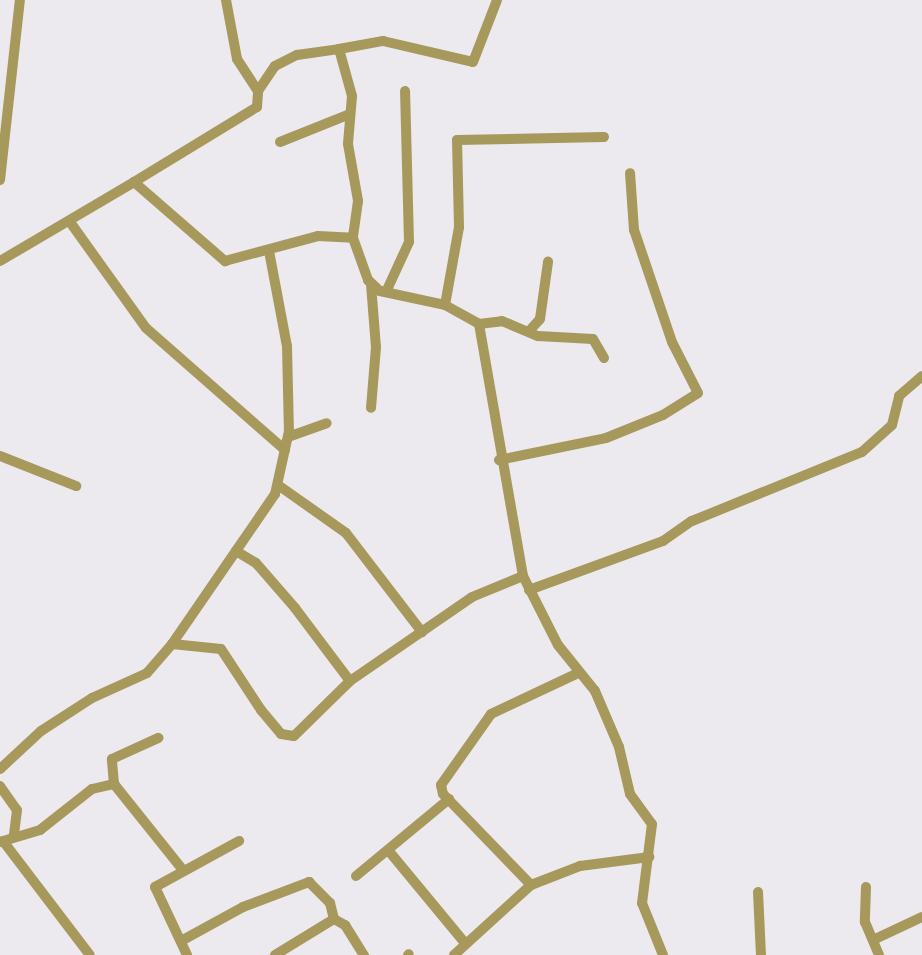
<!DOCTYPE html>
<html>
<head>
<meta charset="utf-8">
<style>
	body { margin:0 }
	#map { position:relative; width:922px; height:955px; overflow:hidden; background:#ece9ef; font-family:"Sofia Sans Condensed",sans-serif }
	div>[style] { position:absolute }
	.minor>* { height:10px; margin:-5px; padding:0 5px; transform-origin:5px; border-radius:5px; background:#a7985b }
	span { translate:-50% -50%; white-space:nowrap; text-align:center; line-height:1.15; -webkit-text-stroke:4.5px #ece9ef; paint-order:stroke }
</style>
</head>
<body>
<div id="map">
	<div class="minor">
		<i style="left:226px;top:0;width:60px;rotate:79.4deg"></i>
		<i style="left:237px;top:59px;width:38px;rotate:57deg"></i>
		<i style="left:339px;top:49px;width:45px;rotate:-10.3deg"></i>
		<i style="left:383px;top:41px;width:92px;rotate:13.1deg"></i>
		<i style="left:473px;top:62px;width:66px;rotate:-68.8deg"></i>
		<i style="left:280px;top:142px;width:75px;rotate:-21.8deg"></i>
		<i style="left:0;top:180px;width:181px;rotate:-83.7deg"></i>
		<i style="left:134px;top:182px;width:144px;rotate:-31.4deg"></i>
		<i style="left:257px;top:107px;width:16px;rotate:-86deg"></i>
		<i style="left:258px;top:91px;width:30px;rotate:-56deg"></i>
		<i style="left:275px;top:66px;width:25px;rotate:-27deg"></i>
		<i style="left:297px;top:55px;width:42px;rotate:-8.1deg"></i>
		<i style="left:339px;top:49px;width:49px;rotate:74.5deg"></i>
		<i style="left:352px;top:96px;width:48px;rotate:94.8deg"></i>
		<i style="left:348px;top:144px;width:58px;rotate:80deg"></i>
		<i style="left:358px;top:201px;width:37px;rotate:98deg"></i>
		<i style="left:70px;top:222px;width:130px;rotate:54.4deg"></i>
		<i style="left:146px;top:328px;width:185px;rotate:41.3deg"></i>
		<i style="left:269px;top:251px;width:97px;rotate:79.3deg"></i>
		<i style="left:287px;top:346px;width:85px;rotate:88.7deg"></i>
		<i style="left:289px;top:431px;width:65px;rotate:102.5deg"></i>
		<i style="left:275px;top:494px;width:69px;rotate:124.4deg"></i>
		<i style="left:236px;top:551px;width:23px;rotate:31deg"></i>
		<i style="left:256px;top:563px;width:60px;rotate:49.1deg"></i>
		<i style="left:295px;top:608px;width:91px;rotate:53deg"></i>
		<i style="left:0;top:261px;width:156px;rotate:-30.5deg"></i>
		<i style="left:134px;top:182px;width:121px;rotate:41deg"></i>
		<i style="left:225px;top:261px;width:96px;rotate:-15deg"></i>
		<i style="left:318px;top:236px;width:35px;rotate:3deg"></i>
		<i style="left:353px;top:238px;width:45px;rotate:70.3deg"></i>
		<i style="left:368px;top:280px;width:16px;rotate:43deg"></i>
		<i style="left:380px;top:291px;width:66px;rotate:12.2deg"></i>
		<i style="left:445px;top:305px;width:39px;rotate:29deg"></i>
		<i style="left:479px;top:324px;width:256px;rotate:80.1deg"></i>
		<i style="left:523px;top:576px;width:77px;rotate:63.1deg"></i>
		<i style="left:558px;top:645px;width:59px;rotate:51.2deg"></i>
		<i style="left:595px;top:691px;width:61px;rotate:66.8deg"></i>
		<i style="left:619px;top:747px;width:48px;rotate:76.8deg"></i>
		<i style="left:630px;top:794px;width:37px;rotate:54deg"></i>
		<i style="left:652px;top:824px;width:80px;rotate:97.2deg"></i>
		<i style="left:642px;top:903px;width:56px;rotate:68deg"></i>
		<i style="left:371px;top:284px;width:63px;rotate:85.5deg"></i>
		<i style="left:376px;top:347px;width:61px;rotate:94.7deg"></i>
		<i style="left:386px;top:292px;width:55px;rotate:-65.3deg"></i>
		<i style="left:409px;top:242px;width:151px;rotate:-91.5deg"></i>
		<i style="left:445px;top:305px;width:79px;rotate:-79.8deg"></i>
		<i style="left:459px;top:227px;width:87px;rotate:-91.3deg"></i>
		<i style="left:457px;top:140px;width:147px;rotate:-1.2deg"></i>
		<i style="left:479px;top:324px;width:23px;rotate:-7deg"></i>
		<i style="left:502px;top:321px;width:39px;rotate:23deg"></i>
		<i style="left:538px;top:336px;width:55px;rotate:3.1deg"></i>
		<i style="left:593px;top:339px;width:22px;rotate:60deg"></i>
		<i style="left:531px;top:329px;width:13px;rotate:-48deg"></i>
		<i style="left:540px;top:319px;width:58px;rotate:-82deg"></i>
		<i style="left:288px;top:437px;width:41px;rotate:-19.7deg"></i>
		<i style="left:0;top:456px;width:82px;rotate:21.5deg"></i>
		<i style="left:499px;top:460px;width:109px;rotate:-11.6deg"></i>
		<i style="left:606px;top:438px;width:61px;rotate:-22deg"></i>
		<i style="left:663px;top:415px;width:41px;rotate:-32.2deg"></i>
		<i style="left:698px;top:393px;width:57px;rotate:-117deg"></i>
		<i style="left:672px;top:342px;width:118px;rotate:-108.7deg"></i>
		<i style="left:634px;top:230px;width:57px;rotate:-94deg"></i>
		<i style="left:278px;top:485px;width:83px;rotate:35.2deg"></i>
		<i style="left:346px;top:533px;width:125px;rotate:52.5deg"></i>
		<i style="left:529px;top:590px;width:143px;rotate:-20.1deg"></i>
		<i style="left:663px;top:541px;width:35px;rotate:-35deg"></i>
		<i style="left:692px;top:521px;width:183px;rotate:-22.1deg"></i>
		<i style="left:862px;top:452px;width:40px;rotate:-42deg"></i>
		<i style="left:892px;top:425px;width:30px;rotate:-76deg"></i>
		<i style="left:899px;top:396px;width:30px;rotate:-41deg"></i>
		<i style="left:172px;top:644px;width:113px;rotate:-55.5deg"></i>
		<i style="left:0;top:769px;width:56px;rotate:-42.8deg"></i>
		<i style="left:41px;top:731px;width:61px;rotate:-32.9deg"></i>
		<i style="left:92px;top:698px;width:60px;rotate:-24.4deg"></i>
		<i style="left:147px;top:673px;width:38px;rotate:-49deg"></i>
		<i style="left:172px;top:644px;width:49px;rotate:5.8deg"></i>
		<i style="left:221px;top:649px;width:73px;rotate:56.7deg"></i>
		<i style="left:261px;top:710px;width:31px;rotate:50deg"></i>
		<i style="left:281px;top:734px;width:13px;rotate:9deg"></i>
		<i style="left:294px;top:736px;width:78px;rotate:-44.5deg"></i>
		<i style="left:350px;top:681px;width:148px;rotate:-34.5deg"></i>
		<i style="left:472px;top:597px;width:55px;rotate:-22.4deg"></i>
		<i style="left:114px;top:784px;width:25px;rotate:-95deg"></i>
		<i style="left:112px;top:759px;width:51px;rotate:-24.5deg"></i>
		<i style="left:0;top:786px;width:29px;rotate:55deg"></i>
		<i style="left:17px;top:810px;width:26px;rotate:97deg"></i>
		<i style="left:3px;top:841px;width:143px;rotate:52.7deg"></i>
		<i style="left:0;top:842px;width:42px;rotate:-16.7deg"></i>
		<i style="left:40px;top:830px;width:66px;rotate:-38.3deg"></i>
		<i style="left:92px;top:789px;width:23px;rotate:-13deg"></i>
		<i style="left:114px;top:784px;width:110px;rotate:51.3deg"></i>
		<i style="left:388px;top:850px;width:121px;rotate:50.4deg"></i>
		<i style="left:356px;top:876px;width:121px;rotate:-39.6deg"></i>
		<i style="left:531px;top:885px;width:53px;rotate:-21.2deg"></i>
		<i style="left:580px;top:866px;width:70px;rotate:-7.4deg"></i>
		<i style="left:866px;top:887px;width:35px;rotate:92deg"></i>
		<i style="left:865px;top:922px;width:36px;rotate:67deg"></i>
		<i style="left:758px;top:892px;width:63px;rotate:87.3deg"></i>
		<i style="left:873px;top:940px;width:54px;rotate:-25.1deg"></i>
		<i style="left:181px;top:941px;width:71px;rotate:-28.7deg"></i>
		<i style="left:243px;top:907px;width:71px;rotate:-20.7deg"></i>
		<i style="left:309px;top:882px;width:30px;rotate:45deg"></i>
		<i style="left:330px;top:903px;width:16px;rotate:76deg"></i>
		<i style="left:187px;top:955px;width:75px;rotate:-115.2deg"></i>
		<i style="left:155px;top:887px;width:96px;rotate:-28.7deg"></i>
		<i style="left:275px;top:955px;width:69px;rotate:-31.4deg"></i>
		<i style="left:334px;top:919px;width:13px;rotate:29deg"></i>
		<i style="left:345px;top:925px;width:36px;rotate:58deg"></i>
		<i style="left:408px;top:955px;width:1px;rotate:-45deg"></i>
		<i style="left:454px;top:955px;width:104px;rotate:-42.3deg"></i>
		<i style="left:531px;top:885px;width:127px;rotate:-134deg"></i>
		<i style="left:443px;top:794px;width:9px;rotate:-103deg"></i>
		<i style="left:441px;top:785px;width:87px;rotate:-54.8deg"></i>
		<i style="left:491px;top:714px;width:96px;rotate:-25.2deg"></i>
	</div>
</div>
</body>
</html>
